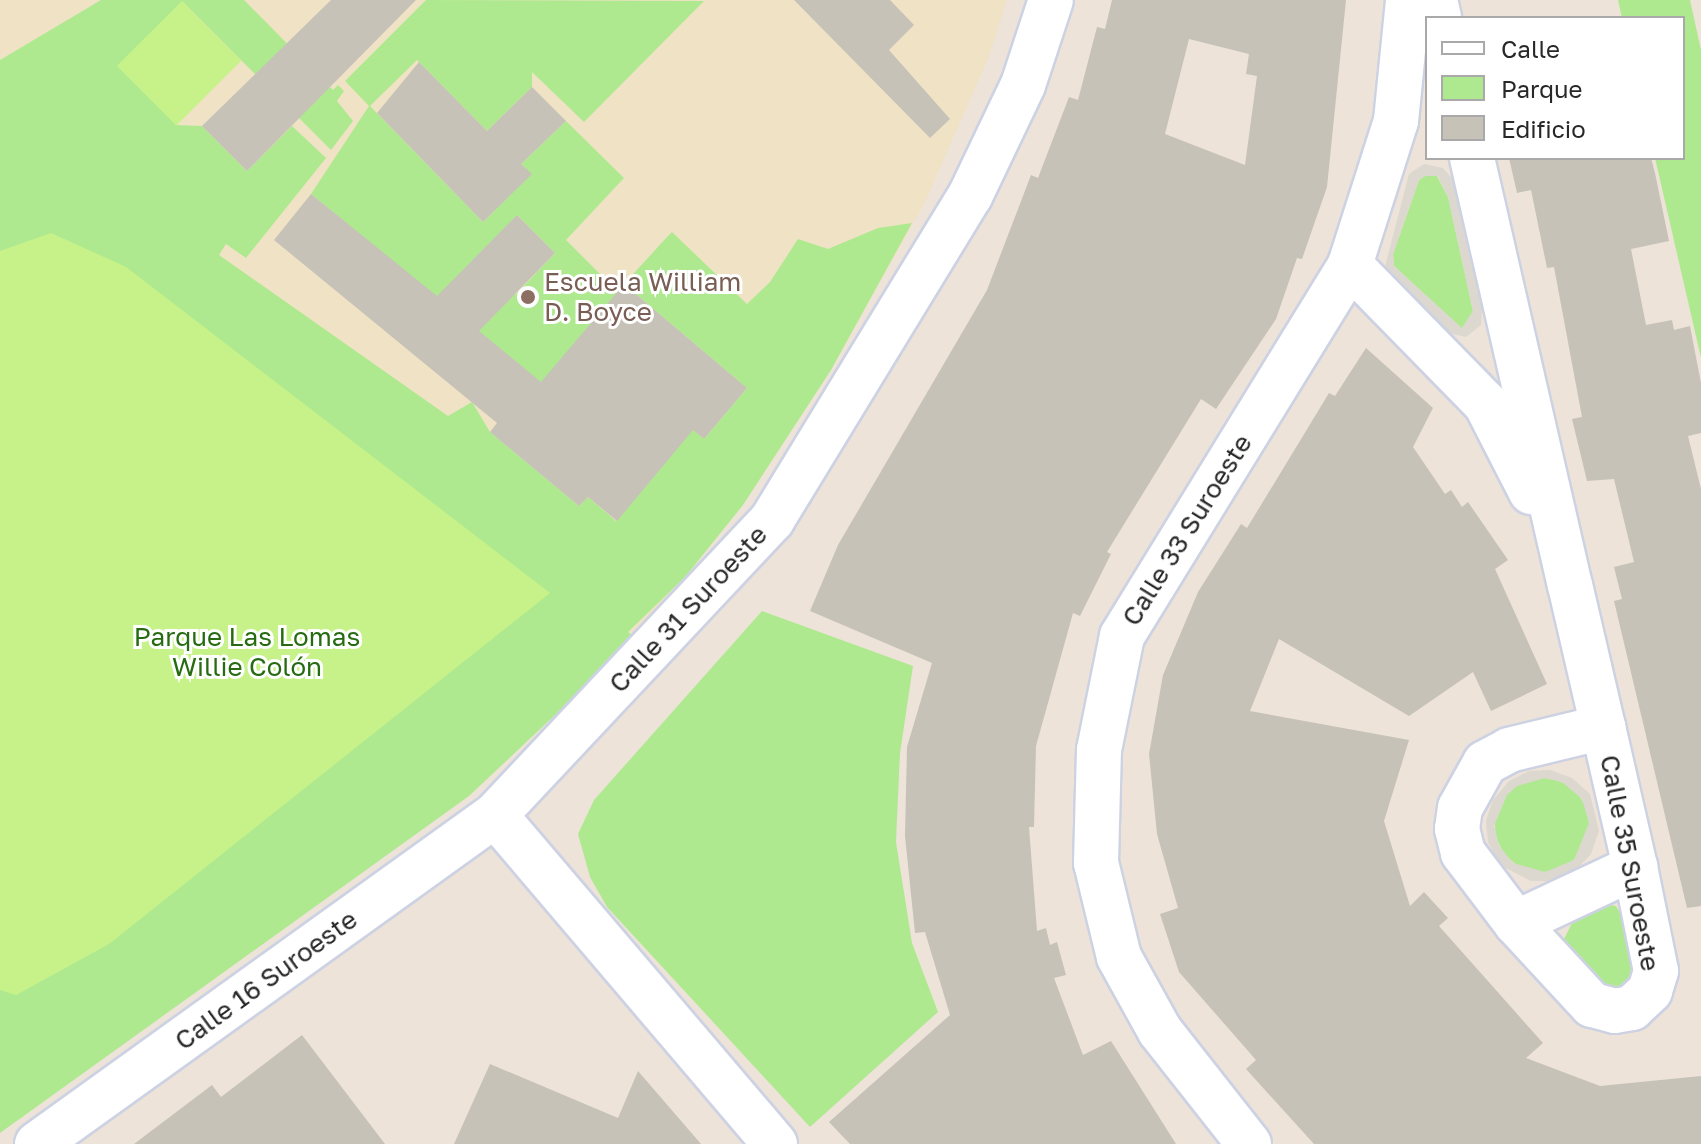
<!DOCTYPE html>
<html>
<head>
<meta charset="utf-8">
<style>
	body { margin:0 }
	#map { position:relative; width:1701px; height:1144px; overflow:hidden; background:#ede3d8; font-family:"Golos Text",sans-serif }
	div>[style] { position:absolute }
	.education>* { inset:0; background:#f0e2c5 }
	.green>* { inset:0; background:#afe98f }
	.round { border-radius:50% }
	.pitch>* { inset:0; background:#c7f289; transform-origin:0 0 }
	.plaza>* { inset:0; background:#dcd7cf }
	.building>* { inset:0; background:#c6c2b7 }
	.roads { filter:drop-shadow(2px 0 #cdd2e3) drop-shadow(-2px 0 #cdd2e3) drop-shadow(0 2px #cdd2e3) drop-shadow(0 -2px #cdd2e3) }
	.minor>* { height:44px; margin:-22px; padding:0 22px; transform-origin:22px; border-radius:22px; background:#fff }
	.dots>* { width:22px; height:22px; translate:-50% -50%; box-sizing:border-box; border:4px solid #fff; border-radius:50% }
	span { translate:-50% -50%; white-space:nowrap; text-align:center; line-height:1.15; -webkit-text-stroke:6px #fff; paint-order:stroke }
	.education-label { font-size:26px; color:#785e54 }
	.left { translate:0 -50%; text-align:left }
	.street-label { font-size:26px; color:#282828 }
	.park-label { font-size:26px; color:#266b12 }
	.legend { position:absolute; left:1425px; top:16px; width:260px; height:144px; box-sizing:border-box; background:#fff; border:2px solid #a9a9a9; margin:0; padding:10px 14px; list-style:none; font-size:24px; color:#282828 }
	.legend li { display:flex; align-items:center; gap:16px; height:40px }
	.legend b { width:40px; border:2px solid #a9a9a9 }
</style>
</head>
<body>
<div id="map">
	<div class="education">
		<i style="clip-path:polygon(0 0,1007px 0,988px 59px,925px 202px,831px 370px,743px 505px,637px 638px,0 156px)"></i>
	</div>
	<div class="green">
		<i style="clip-path:polygon(evenodd,101px 0,244px 0,333px 90px,338px 85px,344px 91px,337px 101px,353px 121px,331px 150px,182px 1px,175px 125px,202px 126px,247px 171px,292px 126px,326px 158px,246px 258px,226px 244px,219px 255px,448px 416px,472px 402px,490px 432px,579px 506px,588px 497px,616px 521px,653px 477px,311px 194px,369px 106px,345px 81px,426px 0,704px 1px,584px 122px,532px 72px,532px 87px,487px 131px,417px 60px,370px 106px,483px 222px,531px 174px,521px 164px,566px 121px,624px 178px,566px 240px,618px 292px,581px 335px,704px 439px,747px 388px,624px 284px,667px 237px,672px 232px,747px 304px,770px 282px,798px 239px,828px 249px,878px 228px,912px 223px,831px 370px,743px 505px,685px 577px,628px 632px,637px 638px,469px 796px,0 1133px,0 60px,101px 0,517px 215px,555px 253px,515px 295px,514px 294px,517px 215px)"></i>
		<i style="clip-path:polygon(1618px 0,1690px 0,1701px 50px,1701px 358px,1655px 158px,1683px 158px,1683px 18px,1622px 18px)"></i>
		<i style="clip-path:polygon(1425px 176px,1437px 176px,1448px 197px,1473px 311px,1462px 329px,1394px 266px,1393px 254px,1419px 180px)"></i>
		<i style="clip-path:polygon(762px 611px,913px 666px,900px 753px,896px 842px,912px 943px,938px 1012px,810px 1127px,607px 907px,590px 877px,578px 834px,594px 800px)"></i>
		<i class="round" style="left:1495px;top:778px;width:94px;height:94px"></i>
		<i style="clip-path:polygon(1604px 904px,1616px 906px,1622px 916px,1632px 963px,1629px 980px,1618px 989px,1604px 985px,1564px 939px,1572px 923px)"></i>
	</div>
	<div class="pitch">
		<i style="left:182px;top:1px;width:84px;height:92px;rotate:45deg"></i>
		<i style="clip-path:polygon(51px 233px,126px 267px,550px 593px,109px 944px,16px 995px,0 990px,0 251px)"></i>
	</div>
	<div class="plaza">
		<i style="clip-path:polygon(evenodd,1424px 164px,1443px 168px,1456px 183px,1482px 307px,1481px 325px,1466px 337px,1448px 333px,1388px 278px,1385px 267px,1409px 174px,1424px 164px,1425px 176px,1438px 176px,1448px 197px,1473px 311px,1462px 328px,1394px 266px,1393px 254px,1419px 180px,1425px 176px)"></i>
		<i style="clip-path:polygon(evenodd,1550px 770px,1572px 778px,1590px 794px,1599px 831px,1591px 854px,1574px 872px,1552px 881px,1531px 881px,1500px 865px,1488px 842px,1486px 821px,1493px 800px,1509px 781px,1529px 771px,1550px 770px,1545px 778px,1562px 782px,1582px 799px,1589px 823px,1574px 860px,1545px 872px,1513px 863px,1499px 846px,1494px 826px,1507px 795px,1517px 786px,1545px 778px)"></i>
	</div>
	<div class="building">
		<i style="clip-path:polygon(331px 0,416px 0,247px 171px,202px 126px)"></i>
		<i style="clip-path:polygon(794px 0,890px 0,914px 25px,889px 50px,950px 119px,930px 138px)"></i>
		<i style="clip-path:polygon(evenodd,1112px 0,1346px 0,1327px 187px,1302px 259px,1297px 258px,1276px 319px,1216px 409px,1201px 399px,1107px 552px,1111px 554px,1080px 616px,1073px 613px,1036px 746px,1034px 827px,1029px 827px,1037px 931px,1046px 928px,1050px 945px,1057px 942px,1066px 975px,1054px 978px,1083px 1055px,1111px 1041px,1176px 1144px,850px 1144px,829px 1122px,950px 1015px,925px 932px,915px 933px,905px 836px,907px 747px,932px 663px,810px 611px,838px 545px,987px 290px,1031px 175px,1038px 178px,1069px 97px,1078px 100px,1097px 27px,1105px 29px,1112px 0,1189px 39px,1249px 54px,1246px 74px,1257px 76px,1245px 165px,1165px 134px,1189px 39px)"></i>
		<i style="clip-path:polygon(419px 62px,487px 131px,532px 87px,566px 121px,521px 164px,532px 174px,483px 222px,377px 113px)"></i>
		<i style="clip-path:polygon(1509px 158px,1651px 158px,1655px 173px,1669px 241px,1631px 249px,1646px 325px,1672px 320px,1674px 330px,1690px 326px,1701px 383px,1701px 433px,1688px 436px,1701px 489px,1701px 906px,1687px 908px,1614px 601px,1622px 599px,1614px 567px,1634px 562px,1614px 479px,1587px 481px,1572px 419px,1582px 417px,1554px 267px,1547px 268px,1531px 190px,1517px 193px)"></i>
		<i style="clip-path:polygon(311px 194px,437px 296px,517px 215px,555px 253px,479px 331px,541px 382px,624px 284px,747px 388px,704px 439px,693px 430px,617px 521px,588px 497px,579px 506px,490px 432px,497px 423px,274px 240px)"></i>
		<i style="clip-path:polygon(1366px 348px,1433px 408px,1413px 447px,1445px 494px,1451px 490px,1462px 507px,1468px 502px,1508px 560px,1495px 569px,1547px 684px,1491px 711px,1473px 672px,1409px 716px,1279px 639px,1250px 711px,1409px 740px,1384px 821px,1410px 906px,1424px 892px,1448px 918px,1439px 926px,1543px 1043px,1526px 1058px,1600px 1086px,1701px 1076px,1701px 1144px,1314px 1144px,1246px 1069px,1256px 1060px,1179px 972px,1160px 914px,1178px 908px,1157px 834px,1149px 754px,1163px 675px,1198px 592px,1241px 524px,1247px 528px,1329px 393px,1335px 396px)"></i>
		<i style="clip-path:polygon(302px 1035px,385px 1144px,134px 1144px,212px 1085px,221px 1097px)"></i>
		<i style="clip-path:polygon(490px 1064px,618px 1118px,638px 1071px,701px 1144px,454px 1144px)"></i>
	</div>
	<div class="roads">
		<div class="minor">
			<i style="left:1435px;top:0;width:18px;rotate:77deg"></i>
			<i style="left:1472px;top:158px;width:438px;rotate:77.1deg"></i>
			<i style="left:1570px;top:585px;width:146px;rotate:76.9deg"></i>
			<i style="left:1603px;top:727px;width:144px;rotate:77.1deg"></i>
			<i style="left:1635px;top:867px;width:106px;rotate:78.6deg"></i>
			<i style="left:1656px;top:971px;width:21px;rotate:107deg"></i>
			<i style="left:1650px;top:991px;width:25px;rotate:137deg"></i>
			<i style="left:1632px;top:1008px;width:17px;rotate:170deg"></i>
			<i style="left:1615px;top:1011px;width:24px;rotate:-165deg"></i>
			<i style="left:1592px;top:1005px;width:112px;rotate:-132.8deg"></i>
			<i style="left:1516px;top:923px;width:88px;rotate:-127.1deg"></i>
			<i style="left:1463px;top:853px;width:25px;rotate:-104deg"></i>
			<i style="left:1457px;top:829px;width:21px;rotate:-82deg"></i>
			<i style="left:1460px;top:808px;width:51px;rotate:-60.9deg"></i>
			<i style="left:1485px;top:763px;width:27px;rotate:-28deg"></i>
			<i style="left:1509px;top:750px;width:97px;rotate:-13.7deg"></i>
			<i style="left:1350px;top:265px;width:194px;rotate:45.6deg"></i>
			<i style="left:1486px;top:404px;width:99px;rotate:62.9deg"></i>
			<i style="left:495px;top:815px;width:432px;rotate:49.6deg"></i>
			<i style="left:1516px;top:923px;width:132px;rotate:-25.2deg"></i>
			<i style="left:37px;top:1144px;width:564px;rotate:-35.69deg"></i>
			<i style="left:495px;top:815px;width:405px;rotate:-46.8deg"></i>
			<i style="left:772px;top:520px;width:380px;rotate:-58.6deg"></i>
			<i style="left:970px;top:196px;width:123px;rotate:-64.5deg"></i>
			<i style="left:1023px;top:85px;width:89px;rotate:-71.8deg"></i>
			<i style="left:1249px;top:1144px;width:144px;rotate:-128.2deg"></i>
			<i style="left:1160px;top:1031px;width:85px;rotate:-119deg"></i>
			<i style="left:1119px;top:957px;width:97px;rotate:-103.7deg"></i>
			<i style="left:1096px;top:863px;width:113px;rotate:-88.5deg"></i>
			<i style="left:1099px;top:750px;width:116px;rotate:-78.6deg"></i>
			<i style="left:1122px;top:636px;width:435px;rotate:-58.4deg"></i>
			<i style="left:1350px;top:265px;width:151px;rotate:-72.3deg"></i>
			<i style="left:1396px;top:121px;width:122px;rotate:-84.3deg"></i>
		</div>
	</div>
	<div class="dots">
		<i style="left:528px;top:297px;background:#8d6e63"></i>
	</div>
	<div class="education-label">
		<span class="left" style="left:544px;top:297px">Escuela William<br>D. Boyce</span>
	</div>
	<div class="street-label">
		<span style="left:1187px;top:530px;rotate:-58deg">Calle 33 Suroeste</span>
		<span style="left:688px;top:609px;rotate:-47deg">Calle 31 Suroeste</span>
		<span style="left:1630px;top:863px;rotate:79deg">Calle 35 Suroeste</span>
		<span style="left:266px;top:980px;rotate:-36deg">Calle 16 Suroeste</span>
	</div>
	<div class="park-label">
		<span style="left:247px;top:652px">Parque Las Lomas<br>Willie Colón</span>
	</div>
	<ul class="legend">
	<li><b style="height:10px;background:#fff"></b>Calle</li>
	<li><b style="height:22px;background:#afe98f"></b>Parque</li>
	<li><b style="height:22px;background:#c6c2b7"></b>Edificio</li>
	</ul>
</div>
</body>
</html>
